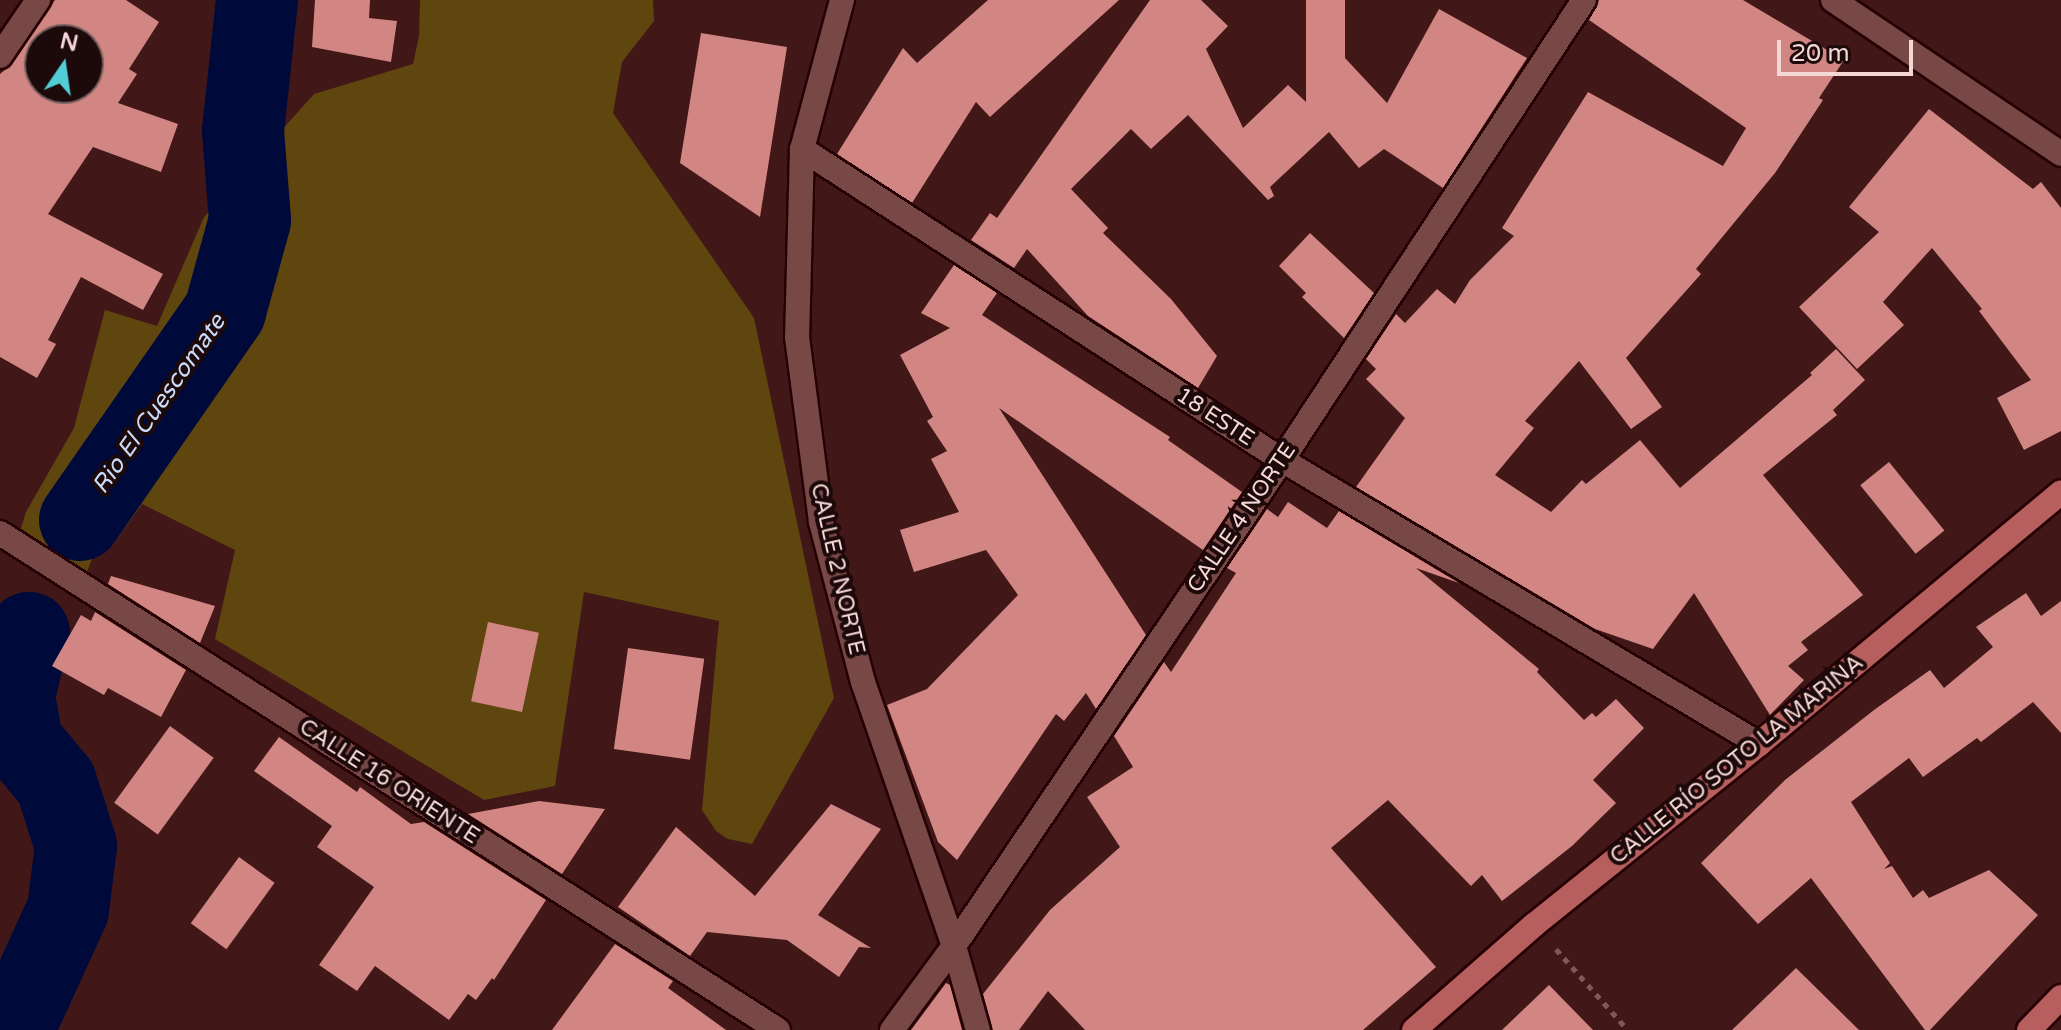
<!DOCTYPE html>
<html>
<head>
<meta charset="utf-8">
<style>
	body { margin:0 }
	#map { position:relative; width:2061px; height:1030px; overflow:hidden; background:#411718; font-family:"Varela Round",sans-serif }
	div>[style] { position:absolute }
	.green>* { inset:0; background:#5f460e }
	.river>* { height:82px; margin:-41px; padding:0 41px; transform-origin:41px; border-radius:41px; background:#000a3a }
	.building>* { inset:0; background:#d28683; transform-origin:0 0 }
	.path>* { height:5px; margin-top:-2.5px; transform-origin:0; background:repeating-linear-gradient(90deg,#7f5959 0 6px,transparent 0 12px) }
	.roads { filter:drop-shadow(2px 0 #260103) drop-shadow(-2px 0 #260103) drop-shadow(0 2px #260103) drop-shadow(0 -2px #260103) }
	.street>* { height:24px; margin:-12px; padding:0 12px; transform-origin:12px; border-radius:12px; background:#774846 }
	.primary>* { height:24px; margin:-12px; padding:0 12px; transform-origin:12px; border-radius:12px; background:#b75f5e }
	span { translate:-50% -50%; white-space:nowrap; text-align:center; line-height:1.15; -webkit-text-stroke:8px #1c0909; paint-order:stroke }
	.street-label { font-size:22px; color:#f5d8d6 }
	.water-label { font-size:24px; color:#c9dbfc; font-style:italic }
	.north { position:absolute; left:24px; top:24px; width:80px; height:80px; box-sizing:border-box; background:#1c0909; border:2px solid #735c5b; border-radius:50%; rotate:13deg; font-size:22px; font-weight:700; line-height:32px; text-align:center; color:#f5d8d6 }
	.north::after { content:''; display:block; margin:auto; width:28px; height:36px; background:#52ccd5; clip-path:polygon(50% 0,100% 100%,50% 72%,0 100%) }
	.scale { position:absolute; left:1777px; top:40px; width:136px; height:36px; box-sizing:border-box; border:4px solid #f5d8d6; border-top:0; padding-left:10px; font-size:24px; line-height:28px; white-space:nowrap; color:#f5d8d6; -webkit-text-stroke:6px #1c0909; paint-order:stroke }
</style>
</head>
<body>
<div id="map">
	<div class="green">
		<i style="clip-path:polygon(420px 0,653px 0,654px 21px,622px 62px,613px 113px,754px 318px,834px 698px,752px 844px,728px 839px,716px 831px,702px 810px,719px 621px,584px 592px,555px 786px,484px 800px,215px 639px,235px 550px,142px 504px,112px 546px,98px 543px,77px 598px,12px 558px,26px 512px,74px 428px,105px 310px,157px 326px,204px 217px,314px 94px,413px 64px,419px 36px)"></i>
	</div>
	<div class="river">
		<i style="left:80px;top:520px;width:254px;rotate:-55.2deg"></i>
		<i style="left:225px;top:311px;width:94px;rotate:-74.6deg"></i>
		<i style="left:250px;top:220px;width:89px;rotate:-94.5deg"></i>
		<i style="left:243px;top:131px;width:132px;rotate:-83.9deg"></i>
		<i style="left:13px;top:1030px;width:132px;rotate:-65.4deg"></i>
		<i style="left:68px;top:910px;width:64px;rotate:-82.9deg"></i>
		<i style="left:76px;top:846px;width:66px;rotate:-107.6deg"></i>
		<i style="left:56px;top:783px;width:53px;rotate:-129.7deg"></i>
		<i style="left:22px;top:742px;width:47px;rotate:-99.9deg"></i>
		<i style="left:14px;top:696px;width:65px;rotate:-76.6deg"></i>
	</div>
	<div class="building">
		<i style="clip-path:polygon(evenodd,55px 0,126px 0,159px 22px,129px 69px,137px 74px,118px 103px,178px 124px,161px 172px,93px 147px,48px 214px,163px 274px,143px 310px,81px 277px,48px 340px,56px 344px,37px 378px,0 357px,0 74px,12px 64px,55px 0,40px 40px,88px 40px,88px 88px,40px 88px,40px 40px)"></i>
		<i style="clip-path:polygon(315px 0,370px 0,369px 18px,397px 21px,391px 62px,312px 47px)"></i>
		<i style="clip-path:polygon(988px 0,1119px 0,990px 117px,976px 102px,912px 203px,837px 154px,903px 48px,917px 63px)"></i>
		<i style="clip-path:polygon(1150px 0,1201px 0,1228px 26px,1206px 49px,1243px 128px,1288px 85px,1306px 102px,1306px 0,1345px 0,1345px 58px,1387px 103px,1439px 9px,1527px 58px,1443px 188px,1384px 149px,1359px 168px,1329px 132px,1270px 187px,1274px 196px,1268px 200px,1188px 115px,1151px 149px,1131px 129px,1071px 189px,1108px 228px,1103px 233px,1171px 299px,1217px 356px,1198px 388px,1088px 316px,1027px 249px,1014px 268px,971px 240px,990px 213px,997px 218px)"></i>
		<i style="clip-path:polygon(1599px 0,1743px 0,1844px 60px,1819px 98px,1823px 100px,1775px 173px,1696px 269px,1701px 274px,1626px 358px,1662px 407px,1631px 429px,1579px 361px,1525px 421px,1534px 428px,1495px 475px,1551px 512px,1582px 480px,1586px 484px,1640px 440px,1680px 488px,1812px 375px,1810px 373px,1836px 349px,1865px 380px,1833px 410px,1837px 415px,1763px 475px,1863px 595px,1801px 642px,1808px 650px,1788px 666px,1804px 680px,1770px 715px,1694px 593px,1653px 649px,1595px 629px,1356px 487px,1405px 418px,1366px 379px,1376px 369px,1366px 359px,1396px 314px,1405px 323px,1437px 289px,1455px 304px,1470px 280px,1514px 236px,1502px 228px,1588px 92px,1723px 166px,1746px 128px,1589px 20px)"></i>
		<i style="clip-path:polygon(701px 33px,787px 47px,760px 217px,680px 163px)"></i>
		<i style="clip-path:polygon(1929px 109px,2033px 189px,2041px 182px,2061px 208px,2061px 431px,2024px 450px,1997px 398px,2031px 380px,1979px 311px,1982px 309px,1932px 248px,1883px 302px,1904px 325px,1857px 369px,1799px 307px,1879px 232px,1849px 207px)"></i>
		<i style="clip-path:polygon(1310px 233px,1374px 293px,1344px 338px,1302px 297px,1306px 293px,1279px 266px)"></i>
		<i style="clip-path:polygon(954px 265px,997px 293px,982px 315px,1170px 437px,1168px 440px,1242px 492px,1203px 550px,999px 408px,1146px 635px,1096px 709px,1086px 693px,1064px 721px,1056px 714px,957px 860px,938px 842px,887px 705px,927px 689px,1018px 595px,986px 550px,914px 572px,900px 530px,959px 512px,931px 459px,947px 451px,927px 421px,933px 417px,900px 355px,950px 328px,921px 313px)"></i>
		<i style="left:1889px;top:462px;width:88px;height:37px;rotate:51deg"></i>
		<i style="clip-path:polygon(1288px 502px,1327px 528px,1339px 511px,1459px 583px,1416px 568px,1539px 669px,1537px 672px,1584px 720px,1592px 713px,1596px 717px,1616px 699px,1644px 728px,1593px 780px,1616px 803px,1572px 846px,1502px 901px,1482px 875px,1471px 886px,1388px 800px,1331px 848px,1436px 967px,1363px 1030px,1085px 1030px,1048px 991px,1019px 1030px,993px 1030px,983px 994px,1050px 910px,1120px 847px,1087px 797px,1133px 767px,1114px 736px,1164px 662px,1171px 672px,1236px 573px,1227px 568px,1267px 509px,1278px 517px)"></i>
		<i style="clip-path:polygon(111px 576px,215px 606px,200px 643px,108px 584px)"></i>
		<i style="clip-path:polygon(2026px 593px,2041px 616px,2061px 601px,2061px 733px,2033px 702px,1981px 742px,1977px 738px,1923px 777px,1909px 758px,1851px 802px,1890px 863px,1884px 869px,1892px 866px,1913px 898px,1923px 890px,1929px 898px,1989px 870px,2038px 915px,1930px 1030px,1925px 1030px,1811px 878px,1758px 924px,1701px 863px,1785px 780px,1874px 710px,1930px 670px,1944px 688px,1993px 647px,1976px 627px)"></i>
		<i style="clip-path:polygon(95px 612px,186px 670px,161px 717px,108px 688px,104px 695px,52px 666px,81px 615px,91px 621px)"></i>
		<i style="left:488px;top:622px;width:52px;height:81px;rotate:12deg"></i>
		<i style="left:628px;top:648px;width:77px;height:102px;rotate:8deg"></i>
		<i style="left:170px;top:726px;width:54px;height:95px;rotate:36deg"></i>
		<i style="clip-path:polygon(279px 737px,357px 792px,360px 787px,411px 824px,424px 822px,546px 900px,494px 980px,492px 978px,476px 1000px,468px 994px,449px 1020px,375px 966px,357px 991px,319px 965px,374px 887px,317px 847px,332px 826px,254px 771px)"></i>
		<i style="clip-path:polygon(539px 801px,605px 809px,562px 874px,468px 814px)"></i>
		<i style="clip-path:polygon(831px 804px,881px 829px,818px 915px,871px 948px,859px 947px,839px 977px,787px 940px,707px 932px,690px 956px,618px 907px,676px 827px,755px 896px)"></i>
		<i style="left:239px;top:857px;width:44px;height:82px;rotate:36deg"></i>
		<i style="clip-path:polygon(615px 944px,673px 981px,668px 988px,726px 1030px,552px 1030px)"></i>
		<i style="clip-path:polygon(1796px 968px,1859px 1030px,1732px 1030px)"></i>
		<i style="clip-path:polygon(946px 983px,950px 985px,962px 1030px,911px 1030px)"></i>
		<i style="clip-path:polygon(1549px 985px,1593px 1030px,1502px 1030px)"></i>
	</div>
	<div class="path">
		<i style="left:1556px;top:949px;width:108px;rotate:48.4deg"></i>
	</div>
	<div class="roads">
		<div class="street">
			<i style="left:842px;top:0;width:154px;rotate:105deg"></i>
			<i style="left:802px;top:149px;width:188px;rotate:91.5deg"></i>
			<i style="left:797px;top:337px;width:187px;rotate:82.6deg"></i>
			<i style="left:821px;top:522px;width:165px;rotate:75.3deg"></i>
			<i style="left:863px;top:682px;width:279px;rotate:71deg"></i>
			<i style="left:954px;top:946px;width:87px;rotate:74.1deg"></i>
			<i style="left:1833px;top:0;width:275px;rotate:34deg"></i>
			<i style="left:0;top:56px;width:68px;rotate:-55.8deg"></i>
			<i style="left:802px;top:149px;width:572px;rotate:32.94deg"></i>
			<i style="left:1282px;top:460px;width:555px;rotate:30.77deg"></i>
			<i style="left:0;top:533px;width:923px;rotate:32.57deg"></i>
			<i style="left:892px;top:1030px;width:104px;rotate:-53.6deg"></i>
			<i style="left:954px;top:946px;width:586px;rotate:-55.98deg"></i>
			<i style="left:1282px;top:460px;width:550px;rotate:-56.71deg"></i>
		</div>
		<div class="primary">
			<i style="left:1414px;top:1030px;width:159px;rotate:-41.2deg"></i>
			<i style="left:1534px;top:925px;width:289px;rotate:-38.8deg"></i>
			<i style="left:1759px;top:744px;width:393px;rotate:-39.8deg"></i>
			<i style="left:2029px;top:1030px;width:46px;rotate:-45.9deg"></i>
		</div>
	</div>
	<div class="street-label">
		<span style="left:1215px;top:417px;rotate:33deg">18 ESTE</span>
		<span style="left:1242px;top:518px;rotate:-56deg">CALLE 4 NORTE</span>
		<span style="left:837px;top:569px;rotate:77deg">CALLE 2 NORTE</span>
		<span style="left:1737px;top:760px;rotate:-39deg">CALLE RÍO SOTO LA MARINA</span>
		<span style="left:389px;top:782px;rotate:33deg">CALLE 16 ORIENTE</span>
	</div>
	<div class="water-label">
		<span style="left:159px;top:404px;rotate:-55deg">Rio El Cuescomate</span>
	</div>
	<div class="north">N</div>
	<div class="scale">20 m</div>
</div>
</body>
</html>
